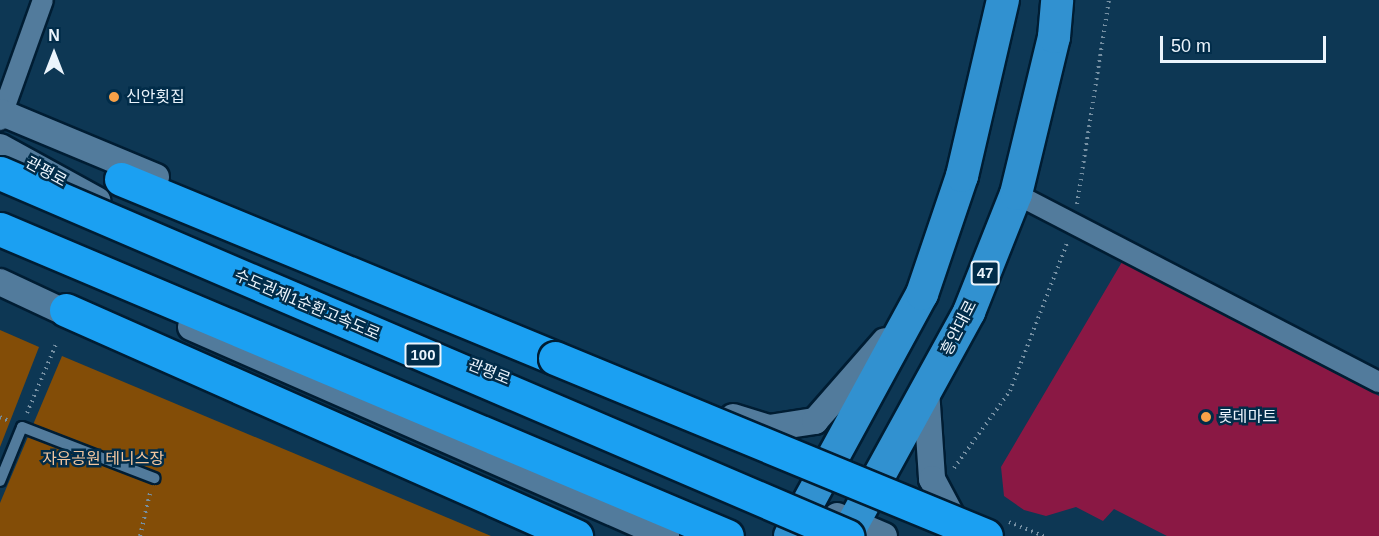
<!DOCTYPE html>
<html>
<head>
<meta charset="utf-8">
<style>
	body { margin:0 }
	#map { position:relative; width:1379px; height:536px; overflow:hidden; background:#0d3754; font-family:Helvetica,"Noto Sans KR",sans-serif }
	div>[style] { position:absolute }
	.green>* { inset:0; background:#834d07 }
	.building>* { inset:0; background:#8a1844 }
	.path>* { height:4px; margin-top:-2px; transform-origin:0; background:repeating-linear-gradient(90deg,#7690a3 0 1.5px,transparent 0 6px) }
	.roads { filter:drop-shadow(2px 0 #001d33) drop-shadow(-2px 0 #001d33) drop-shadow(0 2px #001d33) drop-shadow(0 -2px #001d33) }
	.service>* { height:10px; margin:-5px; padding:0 5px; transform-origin:5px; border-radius:5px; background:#527b9c }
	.minor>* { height:20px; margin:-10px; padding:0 10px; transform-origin:10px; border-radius:10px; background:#527b9c }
	.tertiary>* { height:26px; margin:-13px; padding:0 13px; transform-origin:13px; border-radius:13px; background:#527b9c }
	.primary>* { height:32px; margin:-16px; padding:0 16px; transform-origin:16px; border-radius:16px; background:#3191d0 }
	.motorway>* { height:33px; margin:-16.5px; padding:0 16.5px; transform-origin:16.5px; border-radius:16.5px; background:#1ba0f2 }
	.bridges { filter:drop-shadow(2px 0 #001d33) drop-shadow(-2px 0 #001d33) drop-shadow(0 2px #001d33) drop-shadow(0 -2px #001d33) }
	.motorway-bridge>* { height:33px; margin:-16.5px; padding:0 16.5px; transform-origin:16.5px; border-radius:16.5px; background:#1ba0f2 }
	.dots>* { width:16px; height:16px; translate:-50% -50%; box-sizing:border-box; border:3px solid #012c49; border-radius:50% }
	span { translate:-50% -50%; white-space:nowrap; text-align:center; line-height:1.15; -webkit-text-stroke:5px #012c49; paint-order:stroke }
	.shield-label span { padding:2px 4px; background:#012c49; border:2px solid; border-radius:4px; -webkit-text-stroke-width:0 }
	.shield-label { font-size:15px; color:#ebf4fc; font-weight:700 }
	.poi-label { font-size:16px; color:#ebf4fc }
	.left { translate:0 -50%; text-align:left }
	.street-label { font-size:16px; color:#ebf4fc }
	.park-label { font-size:16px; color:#f2c69f }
	.north { position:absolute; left:24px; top:24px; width:60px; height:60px; -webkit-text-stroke:4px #012c49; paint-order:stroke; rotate:0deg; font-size:16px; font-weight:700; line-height:24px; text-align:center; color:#ebf4fc }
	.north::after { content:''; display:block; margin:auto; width:21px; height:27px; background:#ebf4fc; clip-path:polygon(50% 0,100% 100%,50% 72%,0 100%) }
	.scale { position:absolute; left:1160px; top:36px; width:166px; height:27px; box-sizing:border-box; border:3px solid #ebf4fc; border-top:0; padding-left:8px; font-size:18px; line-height:21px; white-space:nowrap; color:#ebf4fc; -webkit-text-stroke:4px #012c49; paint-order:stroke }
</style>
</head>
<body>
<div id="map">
	<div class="green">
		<i style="clip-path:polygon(0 330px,39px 347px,0 447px)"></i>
		<i style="clip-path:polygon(62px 356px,491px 536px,0 536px,0 503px)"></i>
	</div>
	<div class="building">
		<i style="clip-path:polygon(1122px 262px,1379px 396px,1379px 536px,1167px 536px,1114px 509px,1103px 521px,1076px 507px,1046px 516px,1024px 510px,1004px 496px,1001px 467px)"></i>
	</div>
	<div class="path">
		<i style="left:1077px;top:204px;width:206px;rotate:-81.1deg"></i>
		<i style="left:27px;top:413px;width:77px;rotate:-67.1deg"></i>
		<i style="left:0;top:417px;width:10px;rotate:24deg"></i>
		<i style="left:954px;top:468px;width:95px;rotate:-54deg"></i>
		<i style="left:1010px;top:391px;width:159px;rotate:-68.9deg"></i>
		<i style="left:1009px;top:522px;width:38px;rotate:22deg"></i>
		<i style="left:140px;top:536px;width:44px;rotate:-76.9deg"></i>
	</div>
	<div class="roads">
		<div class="service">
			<i style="left:0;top:481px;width:58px;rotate:-67.8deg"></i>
			<i style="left:22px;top:427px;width:142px;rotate:21.1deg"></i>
		</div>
		<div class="minor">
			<i style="left:0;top:120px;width:127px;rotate:-70.3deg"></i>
			<i style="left:1016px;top:194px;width:409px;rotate:27.4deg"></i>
		</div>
		<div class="tertiary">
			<i style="left:0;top:112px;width:169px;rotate:22.6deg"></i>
			<i style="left:0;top:147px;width:111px;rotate:28.7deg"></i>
			<i style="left:0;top:282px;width:89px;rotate:25.1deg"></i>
			<i style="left:191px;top:327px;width:519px;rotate:23.75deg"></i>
			<i style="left:926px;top:390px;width:89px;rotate:86.1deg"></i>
			<i style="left:932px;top:479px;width:55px;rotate:62deg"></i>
			<i style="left:733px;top:417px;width:38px;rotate:17deg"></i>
			<i style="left:769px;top:428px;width:47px;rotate:-8.7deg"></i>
			<i style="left:815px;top:421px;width:106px;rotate:-48.8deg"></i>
			<i style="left:837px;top:516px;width:51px;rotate:23.1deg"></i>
		</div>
		<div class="primary">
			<i style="left:790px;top:536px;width:276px;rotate:-61.4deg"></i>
			<i style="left:922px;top:294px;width:125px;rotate:-71.3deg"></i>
			<i style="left:962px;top:176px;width:181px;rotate:-76.9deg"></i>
			<i style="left:846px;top:536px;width:256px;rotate:-61.2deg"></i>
			<i style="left:969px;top:312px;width:127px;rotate:-68.3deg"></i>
			<i style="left:1016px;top:194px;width:162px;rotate:-76.4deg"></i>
			<i style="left:1054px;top:37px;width:37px;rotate:-85deg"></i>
		</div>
		<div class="motorway">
			<i style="left:121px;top:179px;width:469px;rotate:22.4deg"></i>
			<i style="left:0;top:229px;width:789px;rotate:22.89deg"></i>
			<i style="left:66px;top:310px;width:558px;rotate:23.9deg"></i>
		</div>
	</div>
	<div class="bridges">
		<div class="motorway-bridge">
			<i style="left:0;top:173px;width:922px;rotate:23.2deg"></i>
			<i style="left:555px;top:358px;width:466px;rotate:22.4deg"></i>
		</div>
	</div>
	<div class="dots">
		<i style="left:114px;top:97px;background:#f7a148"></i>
		<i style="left:1206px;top:417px;background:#f7a148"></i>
	</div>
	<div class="shield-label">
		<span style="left:985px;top:273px">47</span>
		<span style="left:423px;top:355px">100</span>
	</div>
	<div class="poi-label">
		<span class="left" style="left:126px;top:97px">신안횟집</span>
		<span class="left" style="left:1218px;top:417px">롯데마트</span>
	</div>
	<div class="street-label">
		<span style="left:46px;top:172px;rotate:29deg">관평로</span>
		<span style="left:307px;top:305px;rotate:23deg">수도권제1순환고속도로</span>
		<span style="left:959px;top:328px;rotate:-63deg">흥안대로</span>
		<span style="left:489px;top:372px;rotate:22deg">관평로</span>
	</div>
	<div class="park-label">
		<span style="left:103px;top:459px">자유공원 테니스장</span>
	</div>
	<div class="north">N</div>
	<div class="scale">50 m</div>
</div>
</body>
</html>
